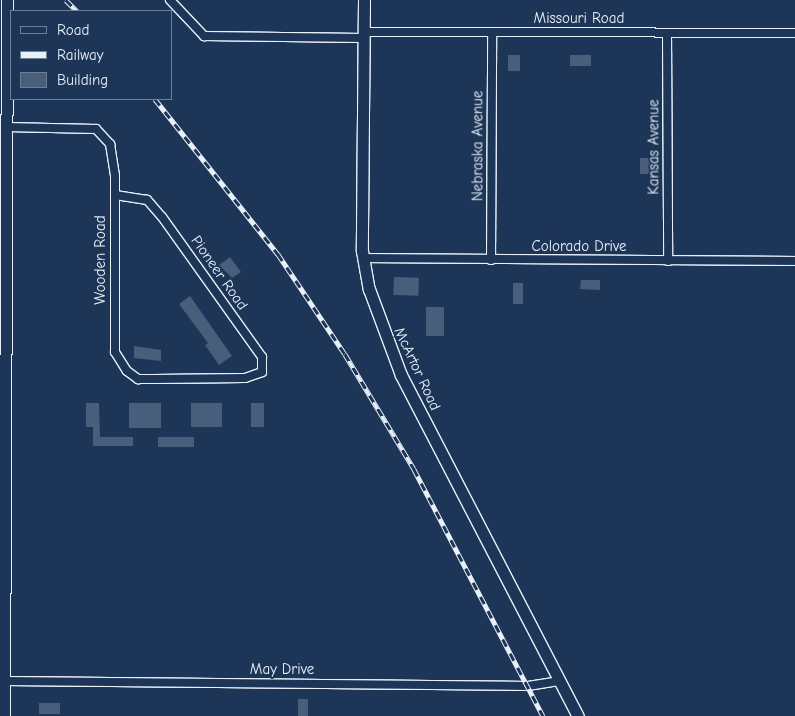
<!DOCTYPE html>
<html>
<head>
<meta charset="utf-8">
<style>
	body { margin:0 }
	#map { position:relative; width:795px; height:716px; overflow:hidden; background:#1d3557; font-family:"Comic Neue",sans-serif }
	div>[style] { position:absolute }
	.building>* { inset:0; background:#495e7a; transform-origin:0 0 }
	.roads { filter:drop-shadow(1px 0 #e8f1f8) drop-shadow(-1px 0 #e8f1f8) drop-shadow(0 1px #e8f1f8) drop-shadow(0 -1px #e8f1f8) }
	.street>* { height:8px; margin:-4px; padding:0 4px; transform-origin:4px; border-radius:4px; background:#1d3557 }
	.secondary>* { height:11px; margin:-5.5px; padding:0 5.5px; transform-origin:5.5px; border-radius:5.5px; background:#1d3557 }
	.rail>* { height:4.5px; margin-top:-2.25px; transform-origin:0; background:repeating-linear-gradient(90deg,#1d3557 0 8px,#e8f1f8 0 16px); box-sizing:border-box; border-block:1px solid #e8f1f8 }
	span { translate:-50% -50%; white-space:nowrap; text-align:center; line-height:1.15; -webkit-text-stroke:4px #1d3557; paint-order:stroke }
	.street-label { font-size:15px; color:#e8f1f8 }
	.legend { position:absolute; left:10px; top:10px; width:162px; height:90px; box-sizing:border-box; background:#1d3557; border:1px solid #6e8097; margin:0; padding:6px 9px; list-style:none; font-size:15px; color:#e8f1f8 }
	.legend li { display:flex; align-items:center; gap:10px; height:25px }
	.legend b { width:25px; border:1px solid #6e8097 }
</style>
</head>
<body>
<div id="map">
	<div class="building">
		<i style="left:508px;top:55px;width:12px;height:16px"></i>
		<i style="left:570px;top:55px;width:21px;height:11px"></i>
		<i style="left:640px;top:158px;width:10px;height:16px"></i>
		<i style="clip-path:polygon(230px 257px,241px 272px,232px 278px,219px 265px)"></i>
		<i style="left:394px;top:277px;width:25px;height:18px;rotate:2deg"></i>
		<i style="clip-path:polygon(581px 280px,600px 280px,600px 290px,580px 289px)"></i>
		<i style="left:513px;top:283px;width:10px;height:21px"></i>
		<i style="clip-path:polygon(190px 296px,232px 356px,219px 365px,205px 345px,208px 343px,179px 304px)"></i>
		<i style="left:426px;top:307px;width:18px;height:29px"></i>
		<i style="clip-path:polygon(134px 346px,161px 350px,161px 361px,134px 358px)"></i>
		<i style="clip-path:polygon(86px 403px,99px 403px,100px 437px,133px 437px,133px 446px,93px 446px,93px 427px,86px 427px)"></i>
		<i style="left:129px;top:403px;width:32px;height:25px"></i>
		<i style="left:191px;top:403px;width:31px;height:24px"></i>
		<i style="left:251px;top:403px;width:13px;height:24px"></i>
		<i style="left:158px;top:437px;width:36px;height:10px"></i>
		<i style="left:298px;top:699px;width:10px;height:17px"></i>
		<i style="left:39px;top:703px;width:21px;height:11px"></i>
	</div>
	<div class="roads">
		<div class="street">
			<i style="left:170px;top:0;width:50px;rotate:46.6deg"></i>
			<i style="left:204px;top:36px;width:159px;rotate:0.7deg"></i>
			<i style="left:363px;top:32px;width:432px;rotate:0.1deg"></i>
			<i style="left:667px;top:33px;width:228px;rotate:89.7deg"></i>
			<i style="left:6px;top:127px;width:90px;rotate:1.3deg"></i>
			<i style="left:96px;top:129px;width:21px;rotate:47deg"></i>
			<i style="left:110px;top:144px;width:32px;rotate:81deg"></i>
			<i style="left:115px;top:176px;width:176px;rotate:90deg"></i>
			<i style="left:115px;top:352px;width:22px;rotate:58deg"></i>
			<i style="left:127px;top:371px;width:14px;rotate:36deg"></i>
			<i style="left:138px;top:379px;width:16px"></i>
			<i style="left:154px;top:379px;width:91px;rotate:-0.6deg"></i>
			<i style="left:245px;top:378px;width:18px;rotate:-19deg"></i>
			<i style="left:262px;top:372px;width:15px;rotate:-90deg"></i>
			<i style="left:262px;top:357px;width:172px;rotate:-125.5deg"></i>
			<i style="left:162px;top:217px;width:23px;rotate:-131deg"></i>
			<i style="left:147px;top:200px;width:32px;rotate:-171deg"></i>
			<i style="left:363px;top:258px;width:432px;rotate:0.4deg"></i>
			<i style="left:491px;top:260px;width:228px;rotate:-89.7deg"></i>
			<i style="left:4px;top:681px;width:524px;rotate:0.55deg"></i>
			<i style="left:528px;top:686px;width:31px;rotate:-9deg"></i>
		</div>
		<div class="secondary">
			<i style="left:364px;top:0;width:251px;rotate:90.5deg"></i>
			<i style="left:362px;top:251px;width:39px;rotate:80deg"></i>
			<i style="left:369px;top:289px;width:92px;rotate:69.6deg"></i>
			<i style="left:401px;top:375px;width:384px;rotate:62.6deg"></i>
			<i style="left:4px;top:716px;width:716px;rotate:-89.76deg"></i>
		</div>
	</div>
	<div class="rail">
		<i style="left:66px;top:0;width:16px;rotate:45deg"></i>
		<i style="left:155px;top:99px;width:198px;rotate:51.6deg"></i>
		<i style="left:278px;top:254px;width:120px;rotate:56.2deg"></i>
		<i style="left:345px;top:354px;width:134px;rotate:59deg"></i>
		<i style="left:414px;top:469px;width:279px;rotate:62.4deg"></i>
	</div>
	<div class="street-label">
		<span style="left:579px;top:19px">Missouri Road</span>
		<span style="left:478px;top:146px;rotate:-90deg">Nebraska Avenue</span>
		<span style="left:654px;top:147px;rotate:-90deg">Kansas Avenue</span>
		<span style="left:579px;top:247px">Colorado Drive</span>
		<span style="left:101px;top:260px;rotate:-90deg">Wooden Road</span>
		<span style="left:219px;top:273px;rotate:55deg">Pioneer Road</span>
		<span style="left:417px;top:369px;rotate:65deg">McArtor Road</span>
		<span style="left:282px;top:670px">May Drive</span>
	</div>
	<ul class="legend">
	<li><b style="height:6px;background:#1d3557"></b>Road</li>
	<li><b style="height:6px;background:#e8f1f8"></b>Railway</li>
	<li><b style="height:14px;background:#495e7a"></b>Building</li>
	</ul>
</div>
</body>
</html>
